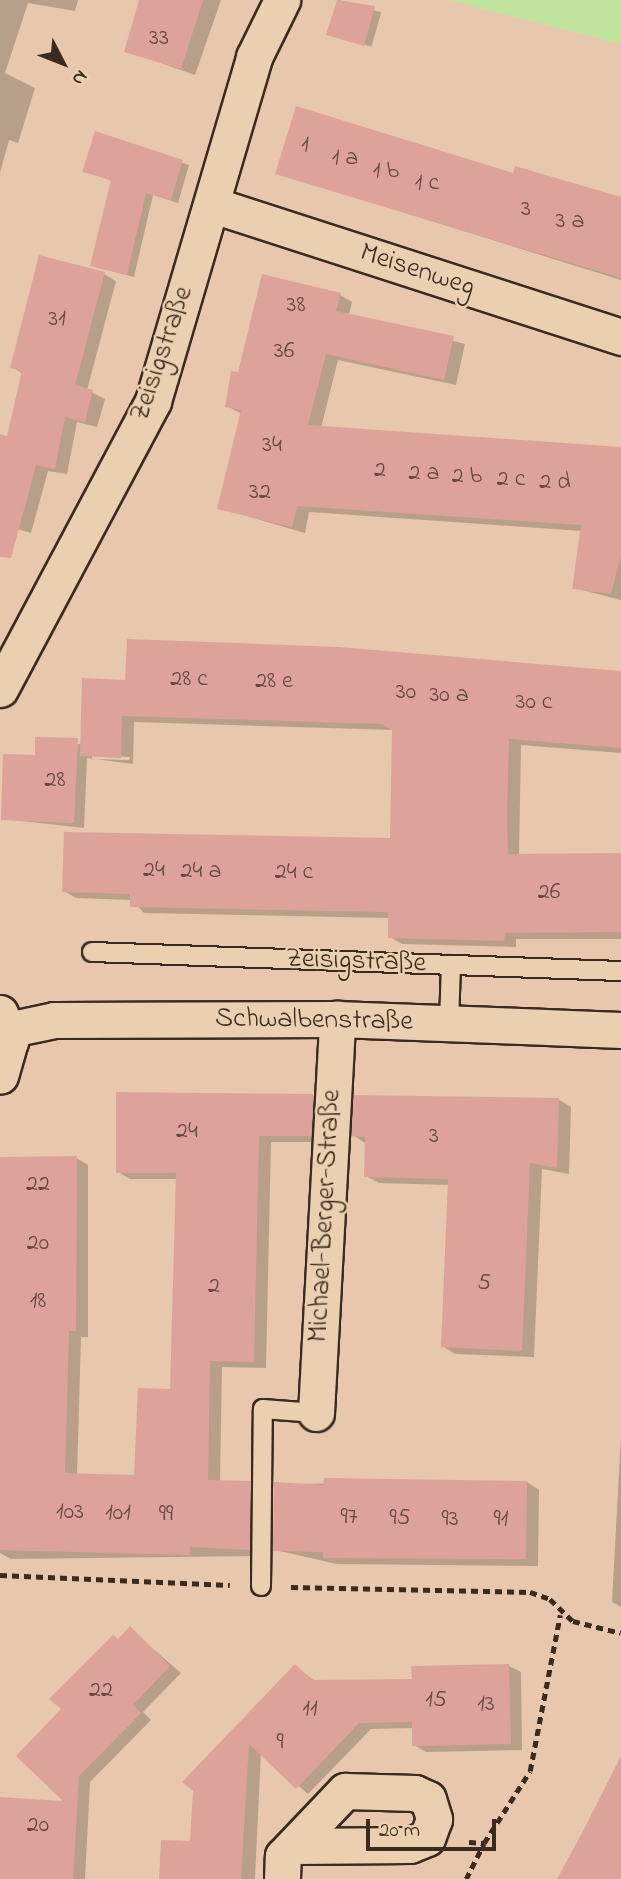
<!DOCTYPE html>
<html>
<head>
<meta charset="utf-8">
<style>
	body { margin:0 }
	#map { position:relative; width:621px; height:1879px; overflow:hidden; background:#e7c7ad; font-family:"Indie Flower",sans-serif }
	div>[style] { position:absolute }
	.green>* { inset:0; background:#c0e49e }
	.shadow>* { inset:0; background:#0003; transform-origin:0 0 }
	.building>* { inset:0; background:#dda39b }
	.path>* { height:4.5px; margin-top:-2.25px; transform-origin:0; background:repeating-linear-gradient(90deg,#3b2a1e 0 7px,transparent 0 12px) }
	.roads { filter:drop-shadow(2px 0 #3b2a1e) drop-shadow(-2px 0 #3b2a1e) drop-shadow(0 2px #3b2a1e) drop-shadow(0 -2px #3b2a1e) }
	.lane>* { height:18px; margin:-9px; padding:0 9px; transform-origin:9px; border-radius:9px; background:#ead0b1 }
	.street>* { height:35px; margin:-17.5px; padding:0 17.5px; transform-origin:17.5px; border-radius:17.5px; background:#ead0b1 }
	span { translate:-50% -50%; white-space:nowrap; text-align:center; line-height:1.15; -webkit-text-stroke:5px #ead0b1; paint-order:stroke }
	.number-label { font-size:24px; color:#64483d }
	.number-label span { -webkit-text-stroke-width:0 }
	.street-label { font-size:28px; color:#3b2a1e }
	.north { position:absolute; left:28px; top:28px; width:70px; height:70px; -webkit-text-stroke:5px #ead0b1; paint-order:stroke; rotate:132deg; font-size:19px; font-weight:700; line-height:28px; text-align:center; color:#3b2a1e }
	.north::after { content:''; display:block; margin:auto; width:24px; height:32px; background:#3b2a1e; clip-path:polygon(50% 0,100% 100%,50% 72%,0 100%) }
	.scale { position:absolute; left:366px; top:1819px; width:130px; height:32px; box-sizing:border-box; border:4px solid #3b2a1e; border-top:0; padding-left:9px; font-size:21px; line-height:24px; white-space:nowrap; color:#3b2a1e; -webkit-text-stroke:5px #ead0b1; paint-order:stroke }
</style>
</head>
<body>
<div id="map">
	<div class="green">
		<i style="clip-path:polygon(448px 0,621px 0,621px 44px)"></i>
	</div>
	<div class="shadow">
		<i style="clip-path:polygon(0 0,78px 0,75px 11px,28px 3px,5px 73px,35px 88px,18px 143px,9px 140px,0 173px)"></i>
		<i style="clip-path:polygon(141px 0,221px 0,195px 75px,126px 51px)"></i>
		<i style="left:339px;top:0;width:44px;height:36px;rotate:16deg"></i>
		<i style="clip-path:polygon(97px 134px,189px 165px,178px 203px,153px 195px,134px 277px,92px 266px,112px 181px,85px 171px)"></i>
		<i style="clip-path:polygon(277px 173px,514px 176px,621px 197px,621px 280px)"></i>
		<i style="clip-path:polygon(104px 274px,116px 281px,87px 390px,105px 399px,97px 427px,77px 422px,67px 474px,48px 471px,31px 533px,0 524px,0 436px,8px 438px,23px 374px,12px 367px)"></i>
		<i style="clip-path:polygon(340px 295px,352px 302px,349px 315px,465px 344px,456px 385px,338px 360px,321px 428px,621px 448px,621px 600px,574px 588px,582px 531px,309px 512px,305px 533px,219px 508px,242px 414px,227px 406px,239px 374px)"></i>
		<i style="clip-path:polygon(evenodd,621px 672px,621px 753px,521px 745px,519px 855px,621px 855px,621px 939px,516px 939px,516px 947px,402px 944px,390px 937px,390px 918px,144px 913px,132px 900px,76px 898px,64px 891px,392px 840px,394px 730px,134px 722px,133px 764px,87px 758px,84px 828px,3px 819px,37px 757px,82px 743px,127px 681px,621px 672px,92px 755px,130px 757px,129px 760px,92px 759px,92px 755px)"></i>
		<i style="clip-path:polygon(312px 1095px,325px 1102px,323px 1142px,271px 1142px,266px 1368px,222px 1367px,220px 1482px,263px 1490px,262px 1556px,11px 1559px,0 1553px,0 1158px,76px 1158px,88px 1165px,88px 1337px,81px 1337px,77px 1475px,136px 1476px,172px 1390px,177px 1179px,130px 1179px,118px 1172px)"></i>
		<i style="clip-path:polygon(558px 1099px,571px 1107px,569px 1174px,542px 1169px,534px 1357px,455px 1354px,442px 1346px,450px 1185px,379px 1183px,366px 1176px,365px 1143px,353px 1135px)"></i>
		<i style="clip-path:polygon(621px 1436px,621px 1607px,612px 1602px)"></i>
		<i style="clip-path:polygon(527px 1482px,539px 1490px,538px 1566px,337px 1564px,275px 1550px,275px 1484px)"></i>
		<i style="clip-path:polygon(130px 1629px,181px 1673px,143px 1712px,151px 1720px,90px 1782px,85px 1879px,0 1879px,0 1799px,68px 1803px,63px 1709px)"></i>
		<i style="clip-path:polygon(295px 1666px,316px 1682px,414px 1680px,509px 1666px,521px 1672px,522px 1750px,426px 1752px,414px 1745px,414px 1728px,371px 1729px,308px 1794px,261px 1752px,255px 1879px,161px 1879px,191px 1843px,194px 1790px)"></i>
	</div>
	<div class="building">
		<i style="clip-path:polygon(139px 0,203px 0,181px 69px,124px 52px)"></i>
		<i style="clip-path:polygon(337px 0,375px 6px,364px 46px,326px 35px)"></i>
		<i style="clip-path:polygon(296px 106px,513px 173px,515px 166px,621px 197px,621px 278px,275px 174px)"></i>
		<i style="clip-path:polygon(95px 131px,183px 160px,171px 200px,146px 193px,127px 275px,90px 266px,111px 180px,82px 172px)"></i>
		<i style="clip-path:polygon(39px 255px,105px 272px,75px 385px,93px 390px,85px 422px,65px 417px,55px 469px,36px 465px,11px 558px,0 557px,0 434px,7px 436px,22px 371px,10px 368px)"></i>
		<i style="clip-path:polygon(262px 274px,341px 293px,336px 311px,454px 336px,444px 380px,326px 354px,308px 425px,621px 447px,621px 555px,611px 594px,572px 589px,581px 525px,297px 506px,292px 527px,217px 509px,241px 410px,225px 407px,231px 371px,238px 372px)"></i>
		<i style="clip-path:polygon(127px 639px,339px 647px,621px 671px,621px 748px,509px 739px,507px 815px,508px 854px,621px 853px,621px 932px,505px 933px,504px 941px,388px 938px,388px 912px,130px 907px,130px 894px,62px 892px,64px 832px,390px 838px,392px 730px,382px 724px,122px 716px,121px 758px,80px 756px,82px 678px,125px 680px)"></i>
		<i style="clip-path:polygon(35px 737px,78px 738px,74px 823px,1px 820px,3px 754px,35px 755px)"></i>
		<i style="clip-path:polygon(116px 1092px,313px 1094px,311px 1136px,259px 1136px,254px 1362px,210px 1361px,208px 1480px,251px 1481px,250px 1550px,190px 1547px,189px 1555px,0 1550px,0 1157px,77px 1156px,76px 1331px,69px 1331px,65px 1473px,134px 1475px,138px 1388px,170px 1389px,176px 1173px,116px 1173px)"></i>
		<i style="clip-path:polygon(353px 1095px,559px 1098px,557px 1168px,530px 1163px,522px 1351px,441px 1347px,448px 1179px,364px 1177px,365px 1137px,351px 1136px)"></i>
		<i style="clip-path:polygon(324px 1478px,527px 1481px,526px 1559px,323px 1558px,323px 1552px,273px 1551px,274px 1482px,323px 1485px)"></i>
		<i style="clip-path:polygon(130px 1626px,170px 1666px,133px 1705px,141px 1713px,79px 1776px,73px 1879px,0 1879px,0 1797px,63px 1801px,16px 1756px,61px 1709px,49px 1699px,113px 1635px,118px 1639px)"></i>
		<i style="clip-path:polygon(295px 1664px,312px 1680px,412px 1679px,411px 1666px,509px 1664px,511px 1744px,412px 1746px,412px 1722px,359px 1723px,296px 1789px,249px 1744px,241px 1879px,159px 1879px,161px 1840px,190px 1841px,193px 1791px,182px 1782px)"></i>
		<i style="clip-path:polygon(621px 1756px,621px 1879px,557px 1879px,583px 1831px)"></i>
	</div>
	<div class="path">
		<i style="left:0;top:1575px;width:230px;rotate:2.5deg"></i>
		<i style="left:291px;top:1587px;width:239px;rotate:1.2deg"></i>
		<i style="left:530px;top:1592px;width:21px;rotate:19deg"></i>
		<i style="left:550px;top:1599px;width:32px;rotate:44deg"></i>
		<i style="left:573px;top:1621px;width:49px;rotate:14deg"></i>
		<i style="left:469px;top:1842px;width:15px;rotate:4deg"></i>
		<i style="left:484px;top:1843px;width:85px;rotate:-57.4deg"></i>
		<i style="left:530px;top:1771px;width:159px;rotate:-79.1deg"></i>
		<i style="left:466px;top:1879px;width:40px;rotate:-63.4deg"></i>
	</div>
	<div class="roads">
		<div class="lane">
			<i style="left:92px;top:952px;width:529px;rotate:2.06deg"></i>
			<i style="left:449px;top:1024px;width:59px;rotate:-88.1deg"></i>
			<i style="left:261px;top:1586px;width:177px;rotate:-89.4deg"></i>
			<i style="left:263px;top:1409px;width:53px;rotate:4.3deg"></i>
		</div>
		<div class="street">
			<i style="left:213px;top:205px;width:429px;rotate:17.9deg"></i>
			<i style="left:0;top:689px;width:326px;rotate:-62deg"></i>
			<i style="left:153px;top:401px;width:359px;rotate:-73.6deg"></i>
			<i style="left:254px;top:57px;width:64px;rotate:-63.8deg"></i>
			<i style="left:0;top:1013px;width:30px;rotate:70deg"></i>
			<i style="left:10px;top:1041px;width:36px;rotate:106deg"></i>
			<i style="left:7px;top:1030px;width:48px;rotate:-12deg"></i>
			<i style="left:54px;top:1020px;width:283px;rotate:-0.2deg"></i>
			<i style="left:337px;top:1019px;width:284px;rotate:2.2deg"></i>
			<i style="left:316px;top:1413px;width:395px;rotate:-86.9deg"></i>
			<i style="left:282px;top:1879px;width:23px;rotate:-88deg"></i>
			<i style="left:283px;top:1856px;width:90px;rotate:-46.4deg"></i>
			<i style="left:345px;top:1791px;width:70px;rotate:1.6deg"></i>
			<i style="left:415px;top:1793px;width:14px;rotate:25deg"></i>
			<i style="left:428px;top:1799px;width:21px;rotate:73deg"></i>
			<i style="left:434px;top:1819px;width:20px;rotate:110deg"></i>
			<i style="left:427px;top:1838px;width:18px;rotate:158deg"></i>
			<i style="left:410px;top:1845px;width:116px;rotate:179.5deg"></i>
		</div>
	</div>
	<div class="number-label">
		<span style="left:159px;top:39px">33</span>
		<span style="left:305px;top:146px">1</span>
		<span style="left:345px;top:159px">1 a</span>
		<span style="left:386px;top:172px">1 b</span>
		<span style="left:427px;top:184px">1 c</span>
		<span style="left:526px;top:210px">3</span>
		<span style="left:570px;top:222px">3 a</span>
		<span style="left:296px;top:306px">38</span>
		<span style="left:57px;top:320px">31</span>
		<span style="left:284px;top:352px">36</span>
		<span style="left:272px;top:446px">34</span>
		<span style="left:380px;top:471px">2</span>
		<span style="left:424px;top:474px">2 a</span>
		<span style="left:467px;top:477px">2 b</span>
		<span style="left:511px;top:480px">2 c</span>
		<span style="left:555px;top:483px">2 d</span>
		<span style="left:260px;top:493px">32</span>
		<span style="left:189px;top:680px">28 c</span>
		<span style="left:274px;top:682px">28 e</span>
		<span style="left:406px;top:693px">30</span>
		<span style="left:449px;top:696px">30 a</span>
		<span style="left:534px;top:703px">30 c</span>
		<span style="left:55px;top:781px">28</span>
		<span style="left:154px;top:871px">24</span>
		<span style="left:201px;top:872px">24 a</span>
		<span style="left:294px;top:873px">24 c</span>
		<span style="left:549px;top:893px">26</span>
		<span style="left:187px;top:1132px">24</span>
		<span style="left:434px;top:1137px">3</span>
		<span style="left:38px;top:1185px">22</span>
		<span style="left:38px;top:1244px">20</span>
		<span style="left:484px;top:1284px">5</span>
		<span style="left:214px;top:1287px">2</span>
		<span style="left:38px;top:1302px">18</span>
		<span style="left:70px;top:1513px">103</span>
		<span style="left:118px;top:1514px">101</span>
		<span style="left:166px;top:1515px">99</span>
		<span style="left:349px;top:1518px">97</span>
		<span style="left:400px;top:1519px">95</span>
		<span style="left:450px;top:1520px">93</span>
		<span style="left:501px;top:1520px">91</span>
		<span style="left:101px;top:1691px">22</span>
		<span style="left:436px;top:1701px">15</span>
		<span style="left:486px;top:1705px">13</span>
		<span style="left:310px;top:1710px">11</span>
		<span style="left:280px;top:1743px">9</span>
		<span style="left:38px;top:1826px">20</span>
	</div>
	<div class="street-label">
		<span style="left:417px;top:271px;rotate:18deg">Meisenweg</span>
		<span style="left:163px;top:354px;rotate:-71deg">Zeisigstraße</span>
		<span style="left:356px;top:962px;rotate:2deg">Zeisigstraße</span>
		<span style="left:314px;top:1021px;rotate:1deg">Schwalbenstraße</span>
		<span style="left:326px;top:1216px;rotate:-87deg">Michael-Berger-Straße</span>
	</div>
	<div class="north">N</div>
	<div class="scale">20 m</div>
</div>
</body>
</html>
